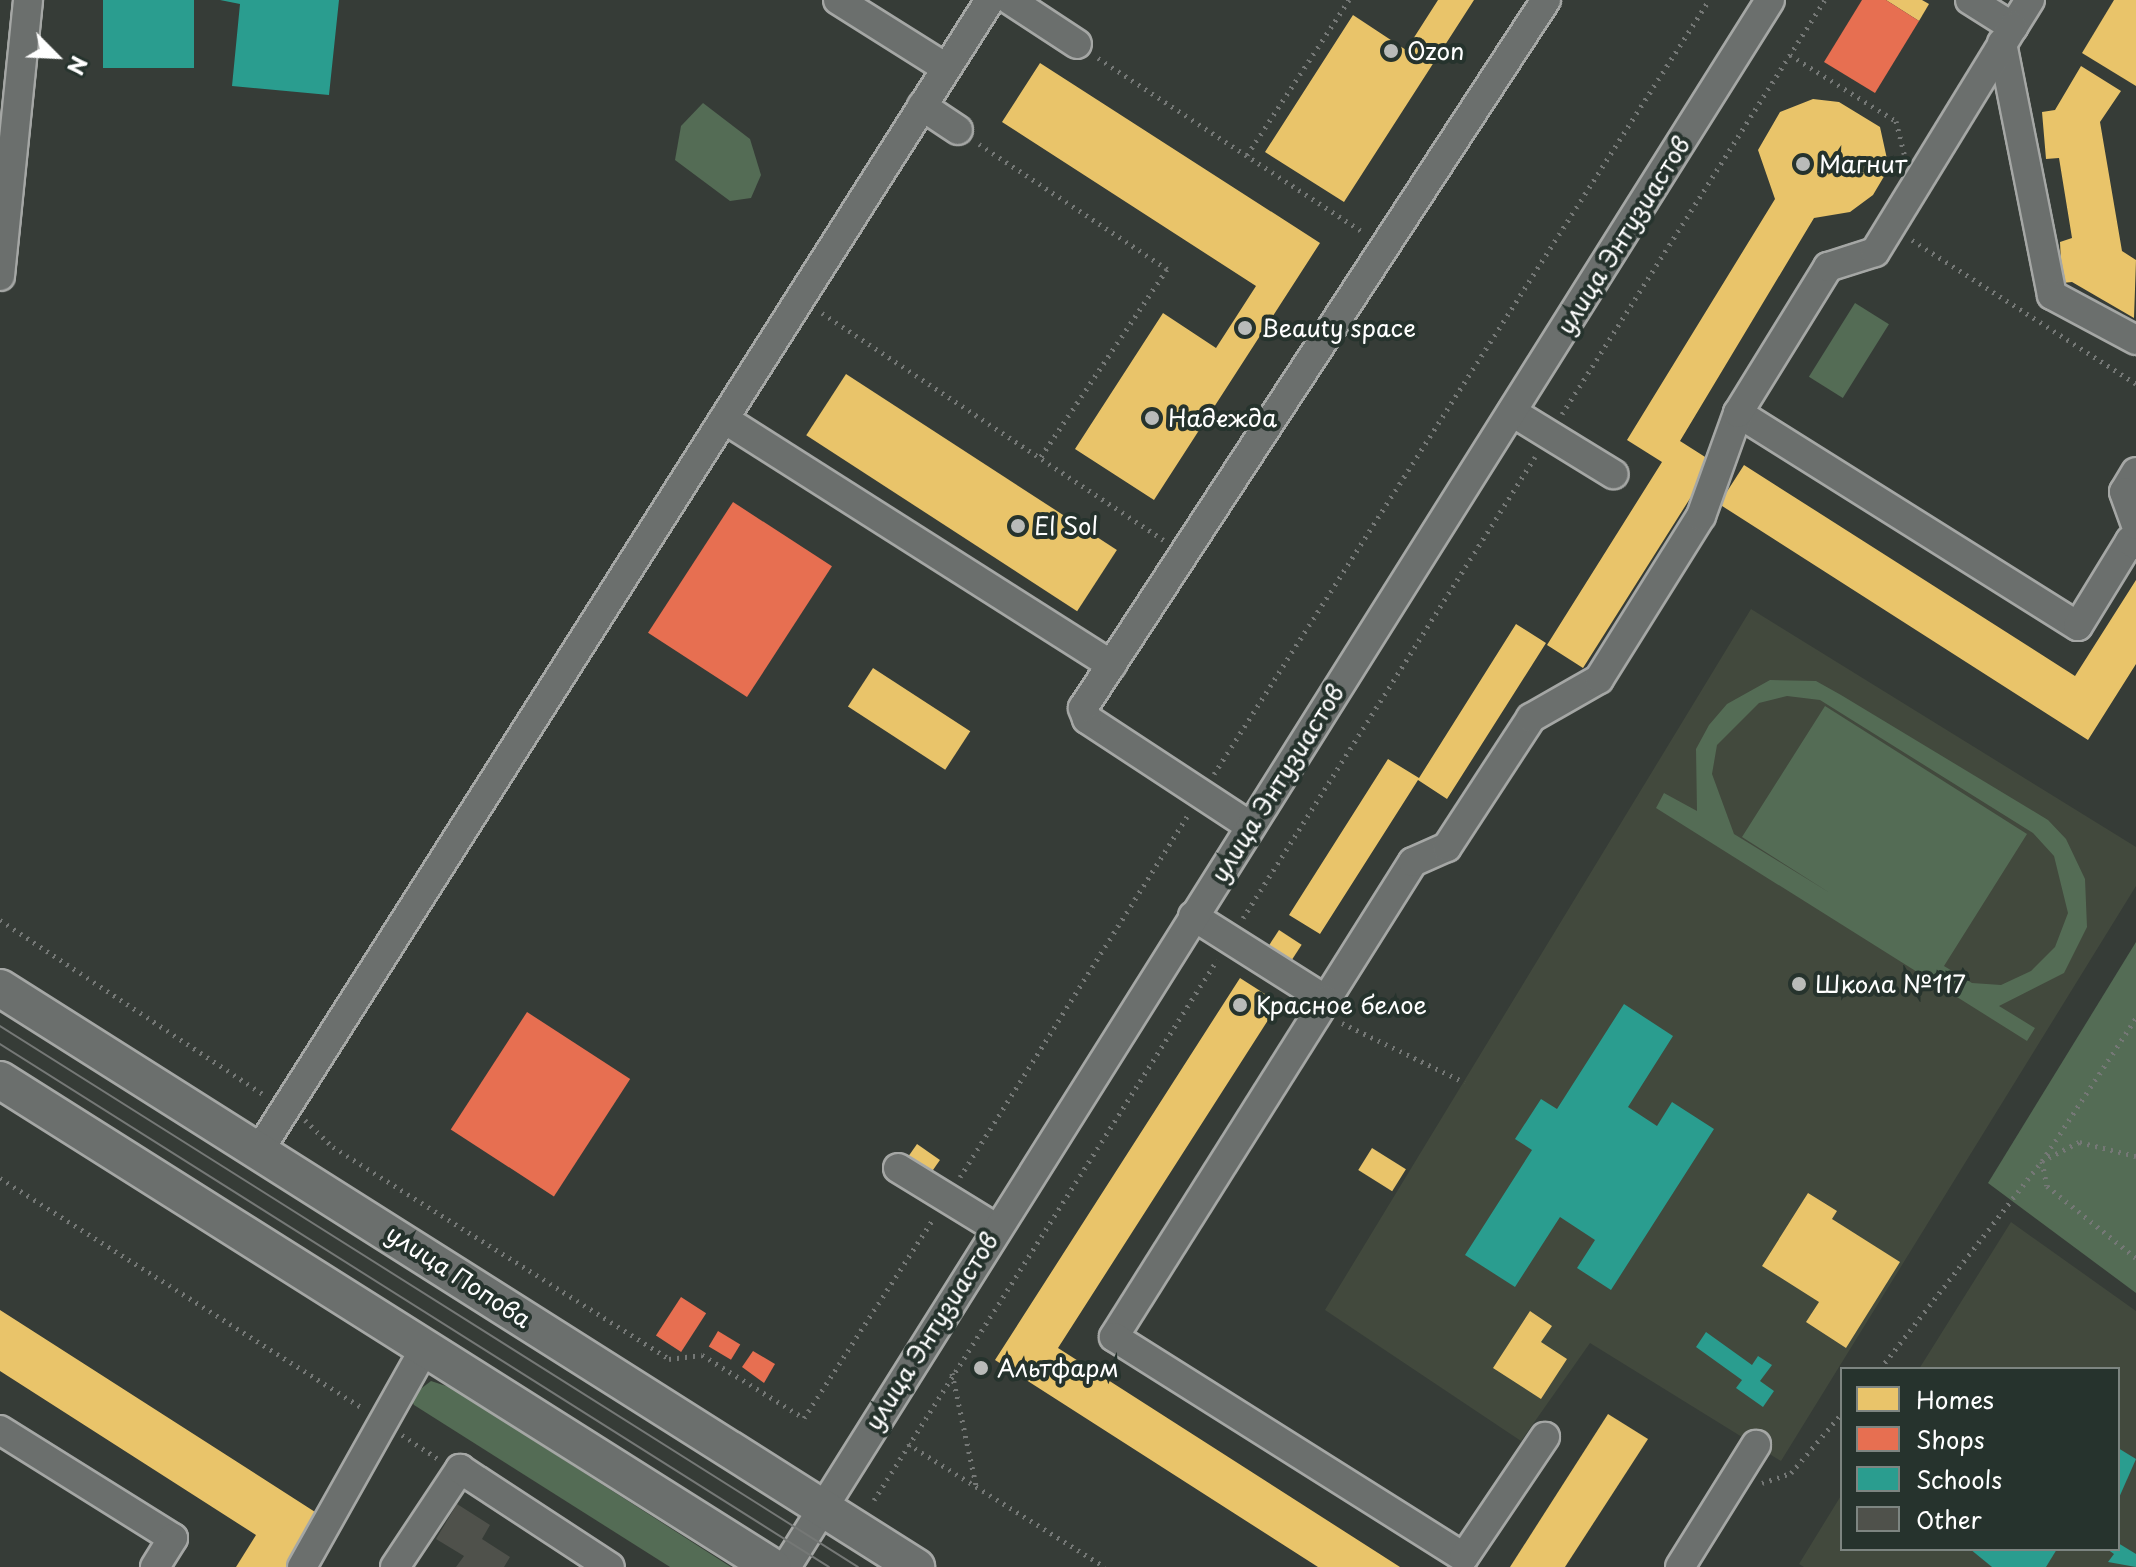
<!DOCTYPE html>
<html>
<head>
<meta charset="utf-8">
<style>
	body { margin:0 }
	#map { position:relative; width:2136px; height:1567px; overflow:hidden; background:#363c37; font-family:"Playpen Sans",sans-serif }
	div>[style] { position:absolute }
	.built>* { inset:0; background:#42493d }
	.green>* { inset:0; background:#546c55; transform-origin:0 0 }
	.homes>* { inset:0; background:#e9c46a; transform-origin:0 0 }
	.shops>* { inset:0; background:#e76f51; transform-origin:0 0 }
	.schools>* { inset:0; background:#2a9d8f; transform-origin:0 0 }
	.building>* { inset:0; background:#4f514b }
	.path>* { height:5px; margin-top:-2.5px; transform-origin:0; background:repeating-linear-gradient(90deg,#757876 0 2px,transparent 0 8px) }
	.roads { filter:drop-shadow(2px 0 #a5a7a5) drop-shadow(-2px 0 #a5a7a5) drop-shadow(0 2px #a5a7a5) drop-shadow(0 -2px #a5a7a5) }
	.minor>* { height:28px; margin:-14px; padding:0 14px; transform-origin:14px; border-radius:14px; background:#6b6f6d }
	.major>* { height:36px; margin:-18px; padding:0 18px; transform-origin:18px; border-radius:18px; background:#6b6f6d }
	.tram>* { height:2px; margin:-1px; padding:0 1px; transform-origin:1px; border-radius:1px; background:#757876 }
	.dots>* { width:22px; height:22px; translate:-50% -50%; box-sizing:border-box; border:4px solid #26332d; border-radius:50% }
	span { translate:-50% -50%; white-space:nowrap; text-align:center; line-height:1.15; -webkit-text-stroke:8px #26332d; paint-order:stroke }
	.poi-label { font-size:24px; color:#fff }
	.left { translate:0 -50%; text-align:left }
	.street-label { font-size:24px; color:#fff }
	.legend { position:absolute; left:1840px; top:1367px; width:280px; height:184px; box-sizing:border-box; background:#26332d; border:2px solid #7d8581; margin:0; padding:10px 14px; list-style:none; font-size:24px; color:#fff }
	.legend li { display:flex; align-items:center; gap:16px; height:40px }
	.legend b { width:40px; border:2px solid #7d8581 }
	.north { position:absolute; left:16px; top:16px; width:80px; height:80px; -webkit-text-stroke:6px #26332d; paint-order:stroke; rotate:114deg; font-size:22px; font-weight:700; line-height:32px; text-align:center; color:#fff }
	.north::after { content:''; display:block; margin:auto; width:28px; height:36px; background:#fff; clip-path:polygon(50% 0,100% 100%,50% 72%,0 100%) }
</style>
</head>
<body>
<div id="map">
	<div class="built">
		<i style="clip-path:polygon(1751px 609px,2136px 847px,2136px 886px,1781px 1461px,1590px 1343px,1521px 1441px,1325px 1310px)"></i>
		<i style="clip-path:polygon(2011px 1222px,2136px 1311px,2136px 1567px,1804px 1567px,1799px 1564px,1842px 1494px,1842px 1549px,2118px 1549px,2118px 1369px,1919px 1369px)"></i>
	</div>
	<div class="green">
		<i style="clip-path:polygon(703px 103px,750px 139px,761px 175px,751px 198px,730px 201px,675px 160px,681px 126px)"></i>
		<i style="left:1855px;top:303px;width:40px;height:87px;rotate:32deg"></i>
		<i style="clip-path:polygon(evenodd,1770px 680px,1816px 681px,1841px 695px,2048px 820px,2066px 839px,2085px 879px,2087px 927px,2064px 973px,1999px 1006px,2035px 1028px,2027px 1041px,1656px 808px,1664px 793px,1697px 811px,1696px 749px,1709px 725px,1727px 704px,1770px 680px,1787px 696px,1820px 700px,2033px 833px,2054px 856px,2068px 913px,2055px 947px,2031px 971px,2001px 985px,1972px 983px,1944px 966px,2027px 834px,1825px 706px,1742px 837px,1830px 893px,1734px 834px,1712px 774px,1717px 745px,1759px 703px,1787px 696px)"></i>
		<i style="clip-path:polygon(2136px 942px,2136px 1293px,1988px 1183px)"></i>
		<i style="clip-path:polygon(431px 1381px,452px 1388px,731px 1567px,670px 1567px,414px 1405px,410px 1397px)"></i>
	</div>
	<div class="homes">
		<i style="clip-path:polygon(1438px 0,1474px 0,1344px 202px,1265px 152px,1353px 15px,1406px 50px)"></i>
		<i style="clip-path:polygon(1886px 0,1922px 0,1929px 4px,1919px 21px)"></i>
		<i style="clip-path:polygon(2114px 0,2136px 0,2136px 86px,2082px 53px)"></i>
		<i style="clip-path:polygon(1040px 63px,1320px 243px,1154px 500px,1075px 449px,1163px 313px,1216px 348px,1256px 286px,1002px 122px)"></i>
		<i style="clip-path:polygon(2081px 66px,2121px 91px,2100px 122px,2122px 251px,2136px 260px,2134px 318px,2072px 282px,2062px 283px,2060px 242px,2072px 238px,2059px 158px,2046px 159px,2042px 112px,2055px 110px)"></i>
		<i style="clip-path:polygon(1813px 99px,1839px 102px,1880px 127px,1889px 168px,1873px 195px,1850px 212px,1814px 218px,1680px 441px,1713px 462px,1583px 668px,1547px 645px,1662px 462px,1627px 440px,1775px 199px,1758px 150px,1780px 112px)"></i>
		<i style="left:846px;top:374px;width:323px;height:73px;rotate:33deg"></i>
		<i style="clip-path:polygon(1744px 465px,2075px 676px,2136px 580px,2136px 664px,2088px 740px,1719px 504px)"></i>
		<i style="clip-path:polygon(1516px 624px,1546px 643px,1447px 799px,1418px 780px,1320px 934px,1289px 915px,1388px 759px,1419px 778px)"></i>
		<i style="left:873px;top:668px;width:116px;height:46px;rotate:33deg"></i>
		<i style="left:1279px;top:930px;width:27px;height:19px;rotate:33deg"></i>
		<i style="clip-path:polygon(1240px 978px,1279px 1003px,1058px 1348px,1400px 1567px,1318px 1567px,995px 1360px)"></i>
		<i style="left:917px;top:1144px;width:28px;height:17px;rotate:35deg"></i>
		<i style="left:1372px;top:1148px;width:40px;height:26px;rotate:32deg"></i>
		<i style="clip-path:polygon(1808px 1193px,1837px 1211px,1832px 1219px,1900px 1262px,1846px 1348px,1806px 1322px,1819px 1302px,1762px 1266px)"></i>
		<i style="clip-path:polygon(0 1310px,326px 1519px,296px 1567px,236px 1567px,256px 1535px,0 1371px)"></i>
		<i style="clip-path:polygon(1530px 1311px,1552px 1326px,1541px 1342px,1567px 1359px,1541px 1399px,1493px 1368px)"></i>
		<i style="clip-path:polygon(1608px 1414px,1648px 1439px,1565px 1567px,1510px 1567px)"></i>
	</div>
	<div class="shops">
		<i style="clip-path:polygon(1862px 0,1886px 0,1919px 21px,1875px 93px,1824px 62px)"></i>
		<i style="left:733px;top:502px;width:118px;height:156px;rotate:33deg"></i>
		<i style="left:527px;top:1012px;width:123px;height:140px;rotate:33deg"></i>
		<i style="left:681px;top:1297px;width:30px;height:46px;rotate:33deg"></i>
		<i style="left:718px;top:1331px;width:26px;height:18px;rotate:31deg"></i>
		<i style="clip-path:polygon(753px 1351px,775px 1364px,764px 1383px,742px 1367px)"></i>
	</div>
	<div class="schools">
		<i style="left:103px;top:0;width:91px;height:68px"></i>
		<i style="clip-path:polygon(220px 0,339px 0,329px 95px,232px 86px,240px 4px)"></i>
		<i style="clip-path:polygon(1624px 1004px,1673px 1036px,1628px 1107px,1657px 1126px,1672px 1102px,1714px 1129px,1611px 1290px,1577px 1268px,1595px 1240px,1560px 1217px,1515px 1287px,1465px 1255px,1532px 1150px,1515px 1139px,1541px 1099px,1557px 1109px)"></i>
		<i style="clip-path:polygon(1706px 1332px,1752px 1365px,1758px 1356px,1772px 1365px,1760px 1381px,1774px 1391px,1763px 1407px,1736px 1388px,1742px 1380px,1696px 1347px)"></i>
		<i style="clip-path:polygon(2118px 1448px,2136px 1459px,2118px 1500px)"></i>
		<i style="clip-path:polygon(2118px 1543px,2136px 1554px,2136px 1567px,2108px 1562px,2114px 1554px,2107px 1549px)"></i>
		<i style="clip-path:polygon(1970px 1549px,2057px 1549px,2046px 1567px,1992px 1567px)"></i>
	</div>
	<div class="building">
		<i style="clip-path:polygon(457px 1504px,490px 1525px,482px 1539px,510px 1557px,504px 1567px,456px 1567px,464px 1556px,436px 1539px)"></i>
	</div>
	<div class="path">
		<i style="left:1790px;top:55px;width:125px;rotate:31.9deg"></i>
		<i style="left:1896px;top:121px;width:34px;rotate:76deg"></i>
		<i style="left:1098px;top:58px;width:318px;rotate:33.3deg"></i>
		<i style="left:979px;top:144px;width:226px;rotate:33.6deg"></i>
		<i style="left:1167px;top:269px;width:228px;rotate:123.9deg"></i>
		<i style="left:1247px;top:155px;width:186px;rotate:-56.7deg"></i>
		<i style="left:1912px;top:240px;width:266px;rotate:32.7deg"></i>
		<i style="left:822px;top:313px;width:410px;rotate:33.6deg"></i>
		<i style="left:1562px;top:414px;width:490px;rotate:-57.6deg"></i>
		<i style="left:1214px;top:774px;width:919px;rotate:-57.4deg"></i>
		<i style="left:1243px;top:918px;width:546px;rotate:-57.65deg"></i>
		<i style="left:0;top:920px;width:319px;rotate:33.5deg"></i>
		<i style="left:1342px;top:1023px;width:136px;rotate:25.8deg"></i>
		<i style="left:305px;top:1120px;width:39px;rotate:44deg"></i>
		<i style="left:333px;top:1147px;width:397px;rotate:32.2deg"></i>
		<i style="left:669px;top:1359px;width:33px;rotate:-7deg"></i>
		<i style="left:702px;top:1355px;width:120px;rotate:31.7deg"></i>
		<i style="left:804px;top:1418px;width:237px;rotate:-57deg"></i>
		<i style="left:2136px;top:1156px;width:59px;rotate:-166.2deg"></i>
		<i style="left:2079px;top:1142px;width:42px;rotate:152.8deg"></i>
		<i style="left:2042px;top:1161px;width:25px;rotate:79deg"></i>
		<i style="left:2047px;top:1186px;width:114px;rotate:39deg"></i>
		<i style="left:960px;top:1177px;width:430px;rotate:-57.8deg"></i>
		<i style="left:0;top:1178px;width:431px;rotate:32.4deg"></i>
		<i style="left:1880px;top:1369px;width:264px;rotate:-52.1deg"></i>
		<i style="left:2042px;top:1161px;width:171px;rotate:-56.7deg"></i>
		<i style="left:952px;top:1373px;width:115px;rotate:77.9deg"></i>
		<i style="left:402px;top:1435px;width:42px;rotate:33.3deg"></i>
		<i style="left:908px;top:1444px;width:232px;rotate:32deg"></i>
		<i style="left:1762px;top:1483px;width:31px;rotate:-19deg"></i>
		<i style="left:1791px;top:1473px;width:79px;rotate:-49.6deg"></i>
		<i style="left:874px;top:1500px;width:640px;rotate:-57.58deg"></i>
	</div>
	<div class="roads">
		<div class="minor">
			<i style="left:838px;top:0;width:128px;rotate:32.2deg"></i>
			<i style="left:1010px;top:0;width:80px;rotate:33.3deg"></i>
			<i style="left:1970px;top:0;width:51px;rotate:32.1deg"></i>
			<i style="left:2013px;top:27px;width:32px;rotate:-58deg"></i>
			<i style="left:2002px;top:43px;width:257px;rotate:78.8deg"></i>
			<i style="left:2052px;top:295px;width:95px;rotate:28.2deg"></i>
			<i style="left:922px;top:106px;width:43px;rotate:33.7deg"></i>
			<i style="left:0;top:276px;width:277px;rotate:-84.2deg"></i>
			<i style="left:1512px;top:412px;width:119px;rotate:31.5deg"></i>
			<i style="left:1738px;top:413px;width:401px;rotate:32.1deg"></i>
			<i style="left:2078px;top:626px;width:100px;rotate:-58.5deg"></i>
			<i style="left:2130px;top:541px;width:7px;rotate:34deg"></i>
			<i style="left:724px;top:419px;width:459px;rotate:32.4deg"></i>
			<i style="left:2136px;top:472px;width:23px;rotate:121deg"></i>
			<i style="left:2124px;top:492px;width:35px;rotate:70deg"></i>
			<i style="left:1250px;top:826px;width:195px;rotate:-146.7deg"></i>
			<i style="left:1087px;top:719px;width:12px;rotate:-110deg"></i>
			<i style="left:1083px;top:708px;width:846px;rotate:-56.82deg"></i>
			<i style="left:1193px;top:916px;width:157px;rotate:32.3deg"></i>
			<i style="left:1326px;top:1000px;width:163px;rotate:-57.8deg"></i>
			<i style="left:1413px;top:862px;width:37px;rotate:-24deg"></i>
			<i style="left:1447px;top:847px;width:154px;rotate:-56.9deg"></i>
			<i style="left:1531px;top:718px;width:78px;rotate:-29.8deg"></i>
			<i style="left:1599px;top:679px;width:192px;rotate:-58deg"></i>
			<i style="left:1701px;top:516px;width:109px;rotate:-70.2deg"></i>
			<i style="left:1738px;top:413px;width:172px;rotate:-58.3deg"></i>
			<i style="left:1828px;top:267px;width:49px;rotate:-17.7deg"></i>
			<i style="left:1875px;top:252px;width:264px;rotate:-58.5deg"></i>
			<i style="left:1326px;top:1000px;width:398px;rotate:122.2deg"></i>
			<i style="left:1114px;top:1337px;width:413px;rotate:32.2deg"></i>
			<i style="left:1464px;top:1557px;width:145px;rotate:-56deg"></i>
			<i style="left:260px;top:1149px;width:1361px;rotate:-57.57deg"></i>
			<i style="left:898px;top:1168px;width:115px;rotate:31.5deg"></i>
			<i style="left:0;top:1430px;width:204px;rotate:32deg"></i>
			<i style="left:173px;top:1538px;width:34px;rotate:122deg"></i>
			<i style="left:302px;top:1567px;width:251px;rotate:-60.7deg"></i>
			<i style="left:395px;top:1567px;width:118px;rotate:-56.4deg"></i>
			<i style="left:460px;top:1469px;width:179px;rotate:33.2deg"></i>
			<i style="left:786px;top:1567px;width:1850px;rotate:-57.87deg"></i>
			<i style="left:1680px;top:1567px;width:144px;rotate:-58.1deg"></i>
		</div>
		<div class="major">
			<i style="left:0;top:988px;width:1084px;rotate:32.3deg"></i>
			<i style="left:0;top:1080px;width:913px;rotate:32.24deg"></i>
		</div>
	</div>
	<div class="tram">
		<i style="left:0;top:1026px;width:1014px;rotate:32.23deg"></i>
		<i style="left:0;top:1044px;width:980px;rotate:32.25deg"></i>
	</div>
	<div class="dots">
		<i style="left:1391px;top:51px;background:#b9bbb9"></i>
		<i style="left:1803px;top:164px;background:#b9bbb9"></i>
		<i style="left:1245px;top:328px;background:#b9bbb9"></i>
		<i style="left:1152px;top:418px;background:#b9bbb9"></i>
		<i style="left:1018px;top:526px;background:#b9bbb9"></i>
		<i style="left:1799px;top:984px;background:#b9bbb9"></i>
		<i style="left:1240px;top:1005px;background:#b9bbb9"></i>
		<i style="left:981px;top:1368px;background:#b9bbb9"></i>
	</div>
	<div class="poi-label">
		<span class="left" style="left:1407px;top:51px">Ozon</span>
		<span class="left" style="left:1819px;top:164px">Магнит</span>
		<span class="left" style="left:1261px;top:328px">Beauty space</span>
		<span class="left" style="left:1168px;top:418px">Надежда</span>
		<span class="left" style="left:1034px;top:526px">El Sol</span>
		<span class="left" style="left:1815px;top:984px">Школа №117</span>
		<span class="left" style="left:1256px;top:1005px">Красное белое</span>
		<span class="left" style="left:997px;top:1368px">Альтфарм</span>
	</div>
	<div class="street-label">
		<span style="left:1623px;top:235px;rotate:-58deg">улица Энтузиастов</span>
		<span style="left:1277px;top:783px;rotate:-58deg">улица Энтузиастов</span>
		<span style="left:459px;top:1276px;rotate:33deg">улица Попова</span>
		<span style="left:931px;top:1331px;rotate:-58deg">улица Энтузиастов</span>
	</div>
	<ul class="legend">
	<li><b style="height:22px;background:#e9c46a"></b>Homes</li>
	<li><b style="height:22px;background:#e76f51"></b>Shops</li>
	<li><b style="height:22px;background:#2a9d8f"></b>Schools</li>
	<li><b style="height:22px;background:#4f514b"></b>Other</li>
	</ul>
	<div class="north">N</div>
</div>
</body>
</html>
